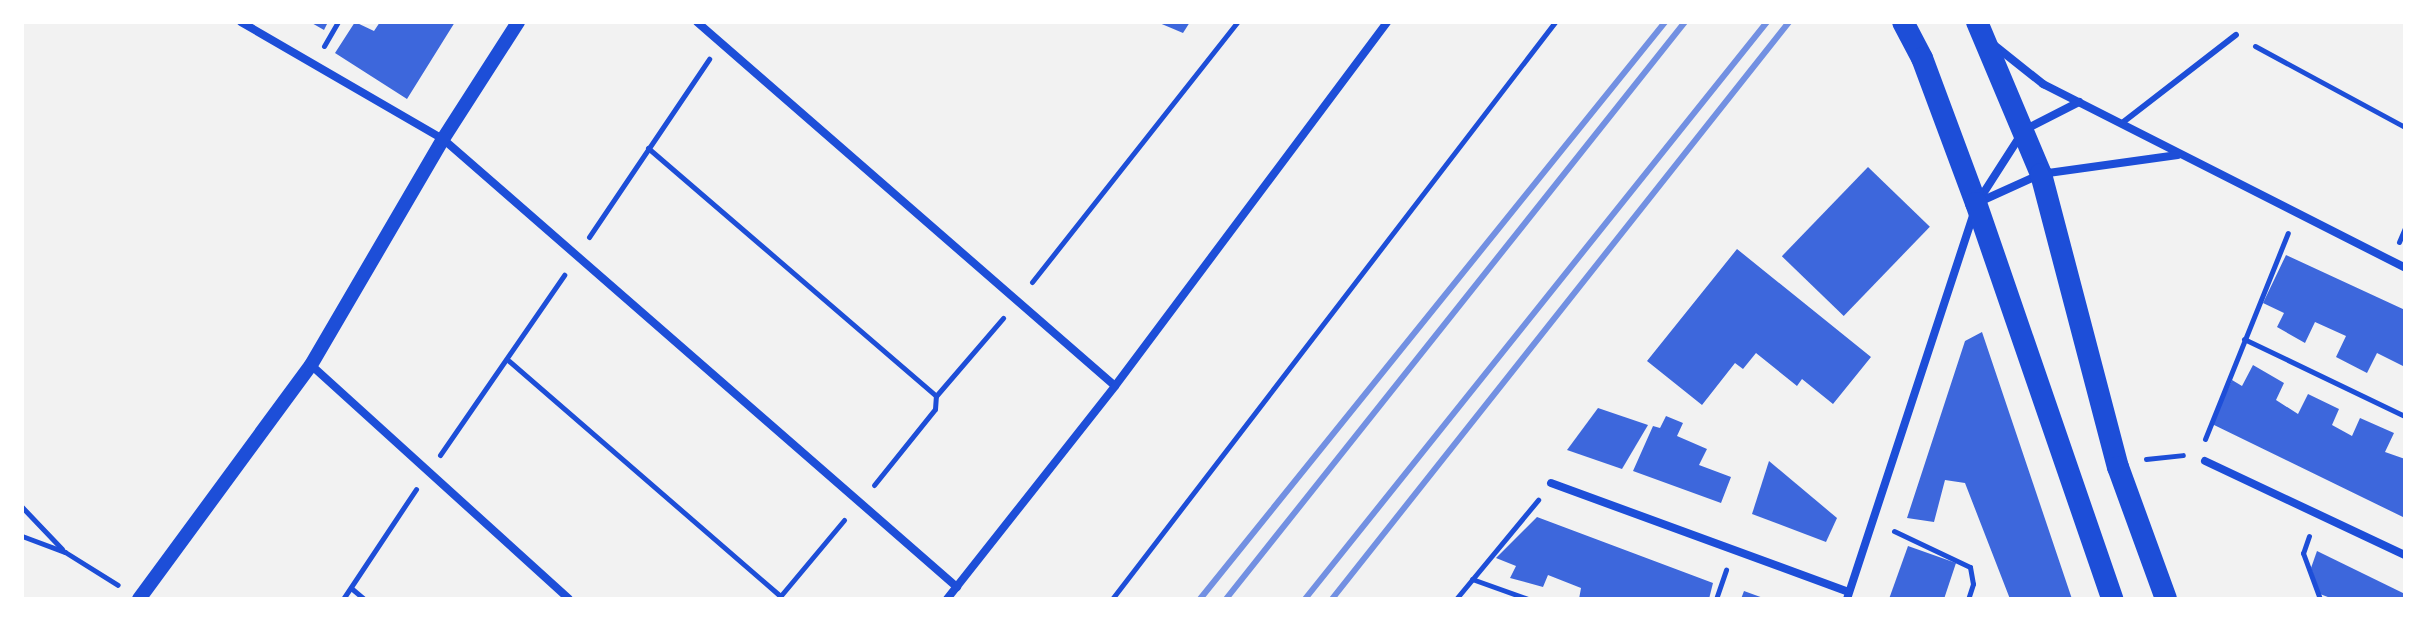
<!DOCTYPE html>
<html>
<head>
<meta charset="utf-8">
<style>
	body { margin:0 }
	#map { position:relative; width:2427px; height:621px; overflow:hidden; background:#f2f2f2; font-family:"Public Sans",sans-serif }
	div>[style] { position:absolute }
	.building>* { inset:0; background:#3d67dc; transform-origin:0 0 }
	.path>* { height:5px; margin:-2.5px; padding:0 2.5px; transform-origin:2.5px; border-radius:2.5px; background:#1d4ed8 }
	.service>* { height:6px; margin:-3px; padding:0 3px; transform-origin:3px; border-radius:3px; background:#1d4ed8 }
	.minor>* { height:8px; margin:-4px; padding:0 4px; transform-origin:4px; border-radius:4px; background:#1d4ed8 }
	.tertiary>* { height:14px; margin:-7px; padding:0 7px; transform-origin:7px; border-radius:7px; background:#1d4ed8 }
	.trunk>* { height:22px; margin:-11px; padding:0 11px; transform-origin:11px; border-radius:11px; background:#1d4ed8 }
	.rail>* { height:6px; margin:-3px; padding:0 3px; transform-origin:3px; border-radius:3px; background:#7290e2 }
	span { translate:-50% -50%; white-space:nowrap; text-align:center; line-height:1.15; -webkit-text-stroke:7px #fff; paint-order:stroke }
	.frame { position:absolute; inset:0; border:24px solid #fff; pointer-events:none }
</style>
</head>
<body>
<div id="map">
	<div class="building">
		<i style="clip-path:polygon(310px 22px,328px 22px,324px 30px)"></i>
		<i style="clip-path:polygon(355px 22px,374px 31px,380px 22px,455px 22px,407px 99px,335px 53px)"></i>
		<i style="clip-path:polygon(1157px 22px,1190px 22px,1183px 33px)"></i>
		<i style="left:1868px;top:167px;width:86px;height:124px;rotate:44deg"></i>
		<i style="clip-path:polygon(1737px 249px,1871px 357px,1833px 404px,1802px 379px,1797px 386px,1756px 353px,1743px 369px,1735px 363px,1702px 405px,1647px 361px)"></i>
		<i style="clip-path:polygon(2286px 255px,2405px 310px,2405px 367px,2377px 353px,2367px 373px,2336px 357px,2346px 336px,2315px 322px,2305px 343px,2277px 327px,2284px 313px,2263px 303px)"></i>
		<i style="clip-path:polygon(1982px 332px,2072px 599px,2010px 599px,1965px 483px,1945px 480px,1934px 522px,1907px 518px,1965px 341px)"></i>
		<i style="clip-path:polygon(2253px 365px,2284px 383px,2276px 400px,2298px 414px,2308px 394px,2339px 409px,2332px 425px,2352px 436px,2360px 418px,2394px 433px,2385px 452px,2405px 459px,2405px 518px,2212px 424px,2232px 380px,2242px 386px)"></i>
		<i style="clip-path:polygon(1598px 408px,1648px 425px,1622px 469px,1567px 450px)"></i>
		<i style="clip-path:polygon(1666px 416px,1683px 423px,1677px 436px,1707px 449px,1699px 465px,1731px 477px,1721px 503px,1633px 471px,1653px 426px,1660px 428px)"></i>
		<i style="clip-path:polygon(1769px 461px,1837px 518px,1826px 542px,1752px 514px)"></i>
		<i style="clip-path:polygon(1537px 517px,1713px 583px,1709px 599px,1579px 599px,1581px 588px,1548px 575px,1543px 587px,1510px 578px,1516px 566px,1496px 558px)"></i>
		<i style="clip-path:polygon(1908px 546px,1956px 563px,1944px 599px,1889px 599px)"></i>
		<i style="clip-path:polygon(2317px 551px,2405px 594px,2405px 599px,2333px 599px,2320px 594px,2311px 568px)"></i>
		<i style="clip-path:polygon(1744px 591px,1766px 599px,1741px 599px)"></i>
	</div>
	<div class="path">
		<i style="left:324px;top:46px;width:28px;rotate:-60deg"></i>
		<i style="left:2255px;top:46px;width:170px;rotate:28.4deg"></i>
		<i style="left:648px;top:148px;width:380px;rotate:40.7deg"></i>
		<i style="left:589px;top:237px;width:215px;rotate:-56deg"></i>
		<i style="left:2399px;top:242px;width:15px;rotate:-67deg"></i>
		<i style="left:1032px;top:282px;width:331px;rotate:-51.7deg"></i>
		<i style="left:2244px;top:339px;width:178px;rotate:25.6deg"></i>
		<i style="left:509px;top:361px;width:357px;rotate:40.9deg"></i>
		<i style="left:2205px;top:439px;width:222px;rotate:-68.1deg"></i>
		<i style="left:440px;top:455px;width:219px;rotate:-55.4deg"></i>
		<i style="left:2146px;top:459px;width:37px;rotate:-6deg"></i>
		<i style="left:874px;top:485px;width:97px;rotate:-51.2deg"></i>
		<i style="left:935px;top:409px;width:13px;rotate:-86deg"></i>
		<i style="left:936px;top:396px;width:103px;rotate:-49.3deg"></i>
		<i style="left:22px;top:507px;width:58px;rotate:46.4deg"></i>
		<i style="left:1894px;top:531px;width:84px;rotate:25.3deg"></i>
		<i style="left:1970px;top:567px;width:17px;rotate:80deg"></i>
		<i style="left:1973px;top:584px;width:16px;rotate:108deg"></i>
		<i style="left:22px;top:536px;width:46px;rotate:20.4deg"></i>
		<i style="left:65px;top:552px;width:62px;rotate:31.9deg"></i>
		<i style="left:2309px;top:536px;width:18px;rotate:109deg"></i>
		<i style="left:2303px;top:553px;width:49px;rotate:69.7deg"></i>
		<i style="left:1472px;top:579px;width:59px;rotate:19.7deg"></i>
		<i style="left:351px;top:588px;width:17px;rotate:40deg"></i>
		<i style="left:343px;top:599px;width:132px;rotate:-56.4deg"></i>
		<i style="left:778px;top:599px;width:103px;rotate:-50.1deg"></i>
		<i style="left:1112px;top:599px;width:727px;rotate:-52.48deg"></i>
		<i style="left:1456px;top:599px;width:129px;rotate:-50.4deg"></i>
		<i style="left:1716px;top:599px;width:31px;rotate:-71deg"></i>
	</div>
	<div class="service">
		<i style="left:2122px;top:123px;width:144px;rotate:-37.7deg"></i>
	</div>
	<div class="minor">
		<i style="left:241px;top:22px;width:233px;rotate:30.1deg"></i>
		<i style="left:443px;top:139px;width:682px;rotate:41.08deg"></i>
		<i style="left:697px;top:22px;width:554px;rotate:41.05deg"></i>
		<i style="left:1994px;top:45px;width:63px;rotate:38.5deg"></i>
		<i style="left:2043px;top:84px;width:406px;rotate:26.9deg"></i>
		<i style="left:1979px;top:200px;width:83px;rotate:-57.3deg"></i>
		<i style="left:2024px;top:130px;width:62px;rotate:-27deg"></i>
		<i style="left:1979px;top:202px;width:68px;rotate:-24.3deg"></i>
		<i style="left:2041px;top:174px;width:138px;rotate:-7.9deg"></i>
		<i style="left:311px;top:365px;width:348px;rotate:42.2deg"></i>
		<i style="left:2205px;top:461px;width:221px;rotate:25.2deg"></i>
		<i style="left:1551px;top:483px;width:317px;rotate:20.1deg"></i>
		<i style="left:947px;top:599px;width:271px;rotate:-51.7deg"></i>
		<i style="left:1115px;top:386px;width:454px;rotate:-53.2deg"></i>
		<i style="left:1847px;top:599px;width:407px;rotate:-71.8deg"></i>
	</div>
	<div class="tertiary">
		<i style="left:139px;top:599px;width:290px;rotate:-53.7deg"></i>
		<i style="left:311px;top:365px;width:262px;rotate:-59.7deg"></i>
		<i style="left:443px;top:139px;width:139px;rotate:-57.3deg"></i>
	</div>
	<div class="trunk">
		<i style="left:1903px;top:22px;width:41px;rotate:62.2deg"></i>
		<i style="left:1922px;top:58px;width:155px;rotate:69.6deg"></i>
		<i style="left:1976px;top:203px;width:419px;rotate:71deg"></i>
		<i style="left:1977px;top:22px;width:165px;rotate:67.2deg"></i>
		<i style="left:2041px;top:174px;width:303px;rotate:75.3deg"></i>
		<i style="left:2118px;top:467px;width:140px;rotate:70deg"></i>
	</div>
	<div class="rail">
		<i style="left:1200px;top:599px;width:741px;rotate:-51.13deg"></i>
		<i style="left:1226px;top:599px;width:737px;rotate:-51.5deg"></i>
		<i style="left:1305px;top:599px;width:739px;rotate:-51.32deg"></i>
		<i style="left:1332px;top:599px;width:736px;rotate:-51.62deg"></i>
	</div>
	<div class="frame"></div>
</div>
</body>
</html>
